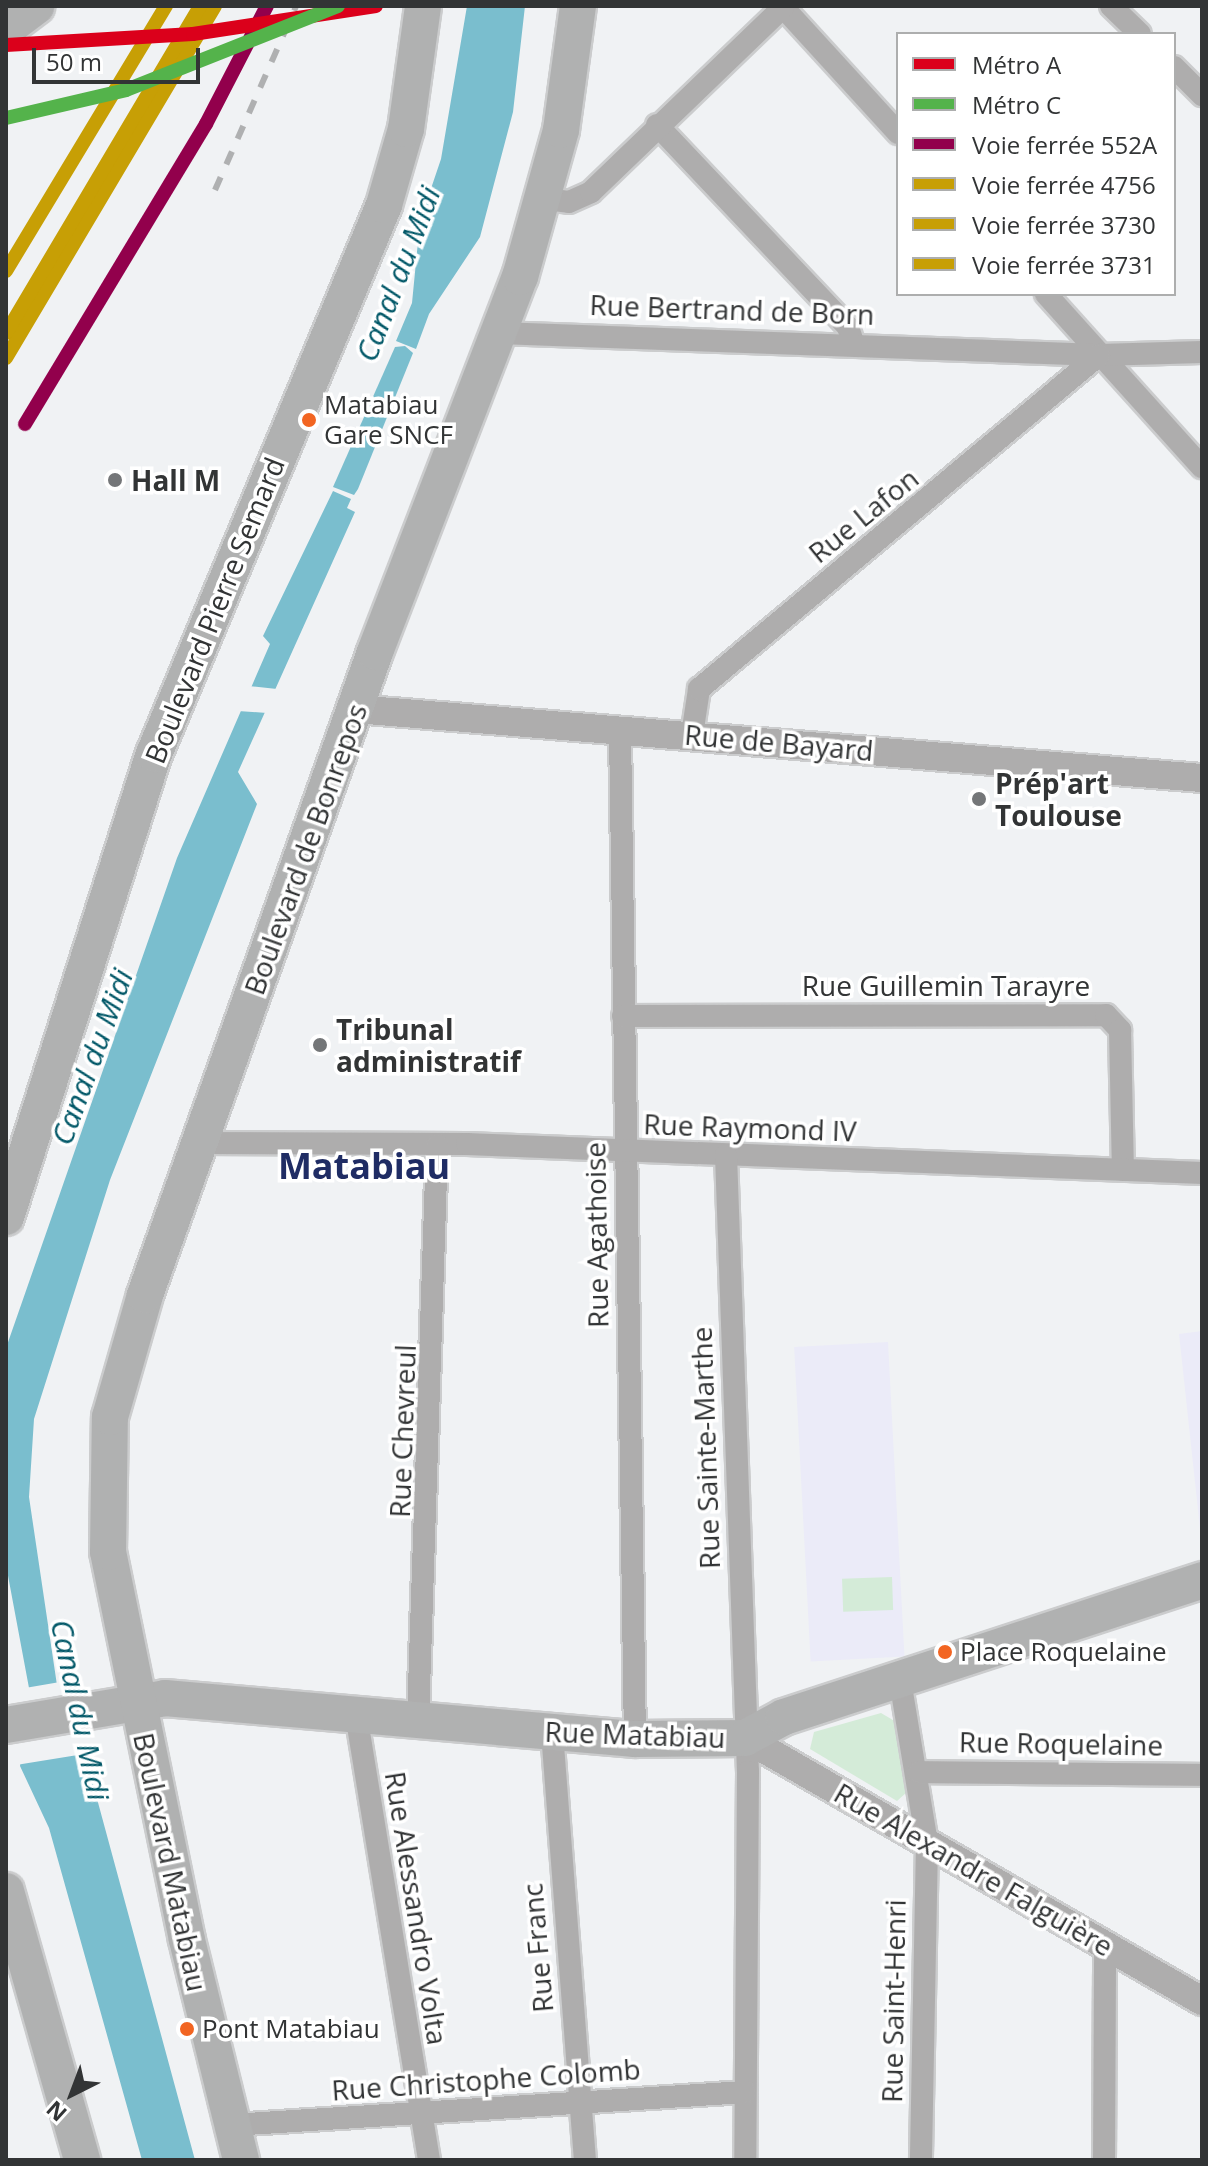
<!DOCTYPE html>
<html>
<head>
<meta charset="utf-8">
<style>
	body { margin:0 }
	#map { position:relative; width:1208px; height:2166px; overflow:hidden; background:#f0f2f4; font-family:"Open Sans",sans-serif }
	div>[style] { position:absolute }
	.education>* { inset:0; background:#ebebf8; transform-origin:0 0 }
	.green>* { inset:0; background:#d4ebd8; transform-origin:0 0 }
	.water>* { inset:0; background:#7abece }
	.pier>* { inset:0; background:#f0f2f4 }
	.roads { filter:drop-shadow(2px 0 #cbcccd) drop-shadow(-2px 0 #cbcccd) drop-shadow(0 2px #cbcccd) drop-shadow(0 -2px #cbcccd) }
	.minor>* { height:22px; margin:-11px; padding:0 11px; transform-origin:11px; border-radius:11px; background:#aeadad }
	.tertiary>* { height:28px; margin:-14px; padding:0 14px; transform-origin:14px; border-radius:14px; background:#aeadad }
	.primary>* { height:36px; margin:-18px; padding:0 18px; transform-origin:18px; border-radius:18px; background:#b0b1b1 }
	.rail>* { height:6px; margin-top:-3px; transform-origin:0; background:repeating-linear-gradient(90deg,#afb0b1 0 14px,transparent 0 28px) }
	.rail-1>* { height:14px; margin:-7px; padding:0 7px; transform-origin:7px; border-radius:7px; background:#92004c }
	.rail-2>* { height:14px; margin:-7px; padding:0 7px; transform-origin:7px; border-radius:7px; background:#c79f05 }
	.rail-3>* { height:14px; margin:-7px; padding:0 7px; transform-origin:7px; border-radius:7px; background:#c79f05 }
	.rail-4>* { height:14px; margin:-7px; padding:0 7px; transform-origin:7px; border-radius:7px; background:#c79f05 }
	.metro-1>* { height:14px; margin:-7px; padding:0 7px; transform-origin:7px; border-radius:7px; background:#db001b }
	.metro-2>* { height:14px; margin:-7px; padding:0 7px; transform-origin:7px; border-radius:7px; background:#54b34b }
	.dots>* { width:22px; height:22px; translate:-50% -50%; box-sizing:border-box; border:4px solid #fff; border-radius:50% }
	span { translate:-50% -50%; white-space:nowrap; text-align:center; line-height:1.15; -webkit-text-stroke:7px #fff; paint-order:stroke }
	.bus-label { font-size:26px; color:#323435 }
	.left { translate:0 -50%; text-align:left }
	.street-label { font-size:28px; color:#323435 }
	.poi-label { font-size:28px; color:#323435; font-weight:700 }
	.water-label { font-size:30px; color:#025868; font-style:italic }
	.district-label { font-size:36px; color:#1f2c64; font-weight:700 }
	.frame { position:absolute; inset:0; border:8px solid #323435; pointer-events:none }
	.legend { position:absolute; left:896px; top:32px; width:280px; height:264px; box-sizing:border-box; background:#fff; border:2px solid #adaeae; margin:0; padding:10px 14px; list-style:none; font-size:24px; color:#323435 }
	.legend li { display:flex; align-items:center; gap:16px; height:40px }
	.legend b { width:40px; border:2px solid #adaeae }
	.north { position:absolute; left:32px; top:2054px; width:80px; height:80px; -webkit-text-stroke:6px #fff; paint-order:stroke; rotate:222deg; font-size:22px; font-weight:700; line-height:32px; text-align:center; color:#323435 }
	.north::after { content:''; display:block; margin:auto; width:28px; height:36px; background:#323435; clip-path:polygon(50% 0,100% 100%,50% 72%,0 100%) }
	.scale { position:absolute; left:32px; top:48px; width:168px; height:36px; box-sizing:border-box; border:4px solid #323435; border-top:0; padding-left:10px; font-size:24px; line-height:28px; white-space:nowrap; color:#323435; -webkit-text-stroke:6px #fff; paint-order:stroke }
</style>
</head>
<body>
<div id="map">
	<div class="education">
		<i style="clip-path:polygon(1202px 1331px,1202px 1547px,1179px 1334px)"></i>
		<i style="left:888px;top:1342px;width:315px;height:94px;rotate:87deg"></i>
	</div>
	<div class="green">
		<i style="left:892px;top:1577px;width:33px;height:50px;rotate:88deg"></i>
		<i style="clip-path:polygon(881px 1713px,898px 1723px,907px 1792px,897px 1801px,810px 1749px,814px 1732px)"></i>
	</div>
	<div class="water">
		<i style="clip-path:polygon(467px 6px,525px 6px,513px 112px,480px 237px,429px 314px,416px 349px,396px 341px,412px 303px,420px 221px,441px 159px)"></i>
		<i style="clip-path:polygon(405px 346px,413px 353px,358px 489px,354px 495px,333px 487px,395px 347px)"></i>
		<i style="clip-path:polygon(333px 491px,351px 499px,347px 508px,355px 512px,238px 772px,257px 804px,110px 1180px,34px 1419px,29px 1497px,65px 1739px,90px 1773px,195px 2160px,142px 2160px,49px 1828px,20px 1766px,29px 1688px,6px 1565px,6px 1348px,177px 858px,270px 644px,263px 636px)"></i>
	</div>
	<div class="pier">
		<i style="clip-path:polygon(248px 686px,277px 689px,267px 713px,238px 711px)"></i>
		<i style="clip-path:polygon(60px 1682px,69px 1738px,84px 1754px,16px 1765px,25px 1688px)"></i>
	</div>
	<div class="roads">
		<div class="minor">
			<i style="left:782px;top:6px;width:172px;rotate:47.6deg"></i>
			<i style="left:1111px;top:6px;width:40px;rotate:44deg"></i>
			<i style="left:1174px;top:67px;width:40px;rotate:45deg"></i>
			<i style="left:657px;top:125px;width:278px;rotate:46.6deg"></i>
			<i style="left:848px;top:327px;width:16px;rotate:72deg"></i>
			<i style="left:545px;top:199px;width:24px;rotate:7deg"></i>
			<i style="left:569px;top:202px;width:24px;rotate:-24deg"></i>
			<i style="left:591px;top:192px;width:267px;rotate:-43.9deg"></i>
			<i style="left:1046px;top:294px;width:233px;rotate:48deg"></i>
			<i style="left:499px;top:333px;width:600px;rotate:2.1deg"></i>
			<i style="left:1099px;top:355px;width:103px;rotate:-1.7deg"></i>
			<i style="left:620px;top:730px;width:1009px;rotate:89.15deg"></i>
			<i style="left:692px;top:735px;width:47px;rotate:-81.3deg"></i>
			<i style="left:699px;top:689px;width:521px;rotate:-39.86deg"></i>
			<i style="left:623px;top:1016px;width:483px;rotate:-0.1deg"></i>
			<i style="left:1106px;top:1015px;width:21px;rotate:47deg"></i>
			<i style="left:1120px;top:1030px;width:140px;rotate:88.8deg"></i>
			<i style="left:199px;top:1143px;width:268px;rotate:0.2deg"></i>
			<i style="left:467px;top:1144px;width:736px;rotate:2.26deg"></i>
			<i style="left:726px;top:1155px;width:617px;rotate:87.96deg"></i>
			<i style="left:748px;top:1772px;width:388px;rotate:90.4deg"></i>
			<i style="left:900px;top:1680px;width:165px;rotate:80.6deg"></i>
			<i style="left:927px;top:1843px;width:317px;rotate:91.1deg"></i>
			<i style="left:356px;top:1714px;width:452px;rotate:80.7deg"></i>
			<i style="left:418px;top:1719px;width:574px;rotate:-88.1deg"></i>
			<i style="left:552px;top:1732px;width:429px;rotate:85.6deg"></i>
			<i style="left:919px;top:1772px;width:283px;rotate:0.6deg"></i>
			<i style="left:232px;top:2125px;width:514px;rotate:-3.68deg"></i>
			<i style="left:1104px;top:2160px;width:216px;rotate:-89.7deg"></i>
		</div>
		<div class="tertiary">
			<i style="left:355px;top:709px;width:850px;rotate:4.66deg"></i>
			<i style="left:745px;top:1738px;width:527px;rotate:29.92deg"></i>
		</div>
		<div class="primary">
			<i style="left:6px;top:29px;width:38px;rotate:-37deg"></i>
			<i style="left:6px;top:1217px;width:486px;rotate:-72.3deg"></i>
			<i style="left:154px;top:754px;width:595px;rotate:-67.27deg"></i>
			<i style="left:384px;top:205px;width:79px;rotate:-73.9deg"></i>
			<i style="left:406px;top:129px;width:124px;rotate:-82.1deg"></i>
			<i style="left:6px;top:1725px;width:161px;rotate:-9.6deg"></i>
			<i style="left:165px;top:1698px;width:472px;rotate:5deg"></i>
			<i style="left:635px;top:1739px;width:110px;rotate:-0.5deg"></i>
			<i style="left:745px;top:1738px;width:44px;rotate:-28.3deg"></i>
			<i style="left:784px;top:1717px;width:440px;rotate:-18.1deg"></i>
			<i style="left:6px;top:1891px;width:280px;rotate:74.2deg"></i>
			<i style="left:241px;top:2160px;width:227px;rotate:-103.8deg"></i>
			<i style="left:187px;top:1940px;width:396px;rotate:-101.5deg"></i>
			<i style="left:108px;top:1552px;width:135px;rotate:-89.2deg"></i>
			<i style="left:110px;top:1417px;width:127px;rotate:-74deg"></i>
			<i style="left:145px;top:1295px;width:683px;rotate:-70.32deg"></i>
			<i style="left:375px;top:652px;width:402px;rotate:-68.9deg"></i>
			<i style="left:520px;top:277px;width:153px;rotate:-74.4deg"></i>
			<i style="left:561px;top:130px;width:125px;rotate:-82.2deg"></i>
		</div>
	</div>
	<div class="rail">
		<i style="left:215px;top:190px;width:201px;rotate:-66.2deg"></i>
	</div>
	<div class="rail-1">
		<i style="left:25px;top:424px;width:350px;rotate:-58.9deg"></i>
		<i style="left:206px;top:124px;width:133px;rotate:-62.7deg"></i>
	</div>
	<div class="rail-2">
		<i style="left:6px;top:358px;width:409px;rotate:-59.3deg"></i>
	</div>
	<div class="rail-3">
		<i style="left:6px;top:333px;width:380px;rotate:-59.3deg"></i>
	</div>
	<div class="rail-4">
		<i style="left:6px;top:271px;width:310px;rotate:-58.9deg"></i>
	</div>
	<div class="metro-1">
		<i style="left:6px;top:45px;width:187px;rotate:-3.4deg"></i>
		<i style="left:193px;top:34px;width:185px;rotate:-8.7deg"></i>
	</div>
	<div class="metro-2">
		<i style="left:6px;top:118px;width:123px;rotate:-13.1deg"></i>
		<i style="left:126px;top:90px;width:228px;rotate:-21.6deg"></i>
	</div>
	<div class="dots">
		<i style="left:309px;top:420px;background:#f26522"></i>
		<i style="left:115px;top:480px;background:#747678"></i>
		<i style="left:979px;top:799px;background:#747678"></i>
		<i style="left:320px;top:1045px;background:#747678"></i>
		<i style="left:945px;top:1652px;background:#f26522"></i>
		<i style="left:187px;top:2029px;background:#f26522"></i>
	</div>
	<div class="bus-label">
		<span class="left" style="left:324px;top:420px">Matabiau<br>Gare SNCF</span>
		<span class="left" style="left:960px;top:1652px">Place Roquelaine</span>
		<span class="left" style="left:202px;top:2029px">Pont Matabiau</span>
	</div>
	<div class="street-label">
		<span style="left:732px;top:309px;rotate:2deg">Rue Bertrand de Born</span>
		<span style="left:863px;top:515px;rotate:-39deg">Rue Lafon</span>
		<span style="left:214px;top:610px;rotate:-68deg">Boulevard Pierre Semard</span>
		<span style="left:779px;top:742px;rotate:5deg">Rue de Bayard</span>
		<span style="left:305px;top:849px;rotate:-70deg">Boulevard de Bonrepos</span>
		<span style="left:946px;top:985px">Rue Guillemin Tarayre</span>
		<span style="left:750px;top:1127px;rotate:2deg">Rue Raymond IV</span>
		<span style="left:596px;top:1235px;rotate:-91deg">Rue Agathoise</span>
		<span style="left:402px;top:1431px;rotate:-88deg">Rue Chevreul</span>
		<span style="left:705px;top:1448px;rotate:-92deg">Rue Sainte-Marthe</span>
		<span style="left:635px;top:1734px;rotate:2deg">Rue Matabiau</span>
		<span style="left:1061px;top:1743px;rotate:1deg">Rue Roquelaine</span>
		<span style="left:171px;top:1862px;rotate:78deg">Boulevard Matabiau</span>
		<span style="left:974px;top:1869px;rotate:30deg">Rue Alexandre Falguière</span>
		<span style="left:417px;top:1908px;rotate:81deg">Rue Alessandro Volta</span>
		<span style="left:537px;top:1948px;rotate:-95deg">Rue Franc</span>
		<span style="left:893px;top:2001px;rotate:-89deg">Rue Saint-Henri</span>
		<span style="left:486px;top:2079px;rotate:-4deg">Rue Christophe Colomb</span>
	</div>
	<div class="poi-label">
		<span class="left" style="left:131px;top:480px">Hall M</span>
		<span class="left" style="left:995px;top:799px">Prép'art<br>Toulouse</span>
		<span class="left" style="left:336px;top:1045px">Tribunal<br>administratif</span>
	</div>
	<div class="water-label">
		<span style="left:398px;top:274px;rotate:-69deg">Canal du Midi</span>
		<span style="left:92px;top:1057px;rotate:-70deg">Canal du Midi</span>
		<span style="left:80px;top:1710px;rotate:78deg">Canal du Midi</span>
	</div>
	<div class="district-label">
		<span style="left:364px;top:1166px">Matabiau</span>
	</div>
	<div class="frame"></div>
	<ul class="legend">
	<li><b style="height:10px;background:#db001b"></b>Métro A</li>
	<li><b style="height:10px;background:#54b34b"></b>Métro C</li>
	<li><b style="height:10px;background:#92004c"></b>Voie ferrée 552A</li>
	<li><b style="height:10px;background:#c79f05"></b>Voie ferrée 4756</li>
	<li><b style="height:10px;background:#c79f05"></b>Voie ferrée 3730</li>
	<li><b style="height:10px;background:#c79f05"></b>Voie ferrée 3731</li>
	</ul>
	<div class="north">N</div>
	<div class="scale">50 m</div>
</div>
</body>
</html>
